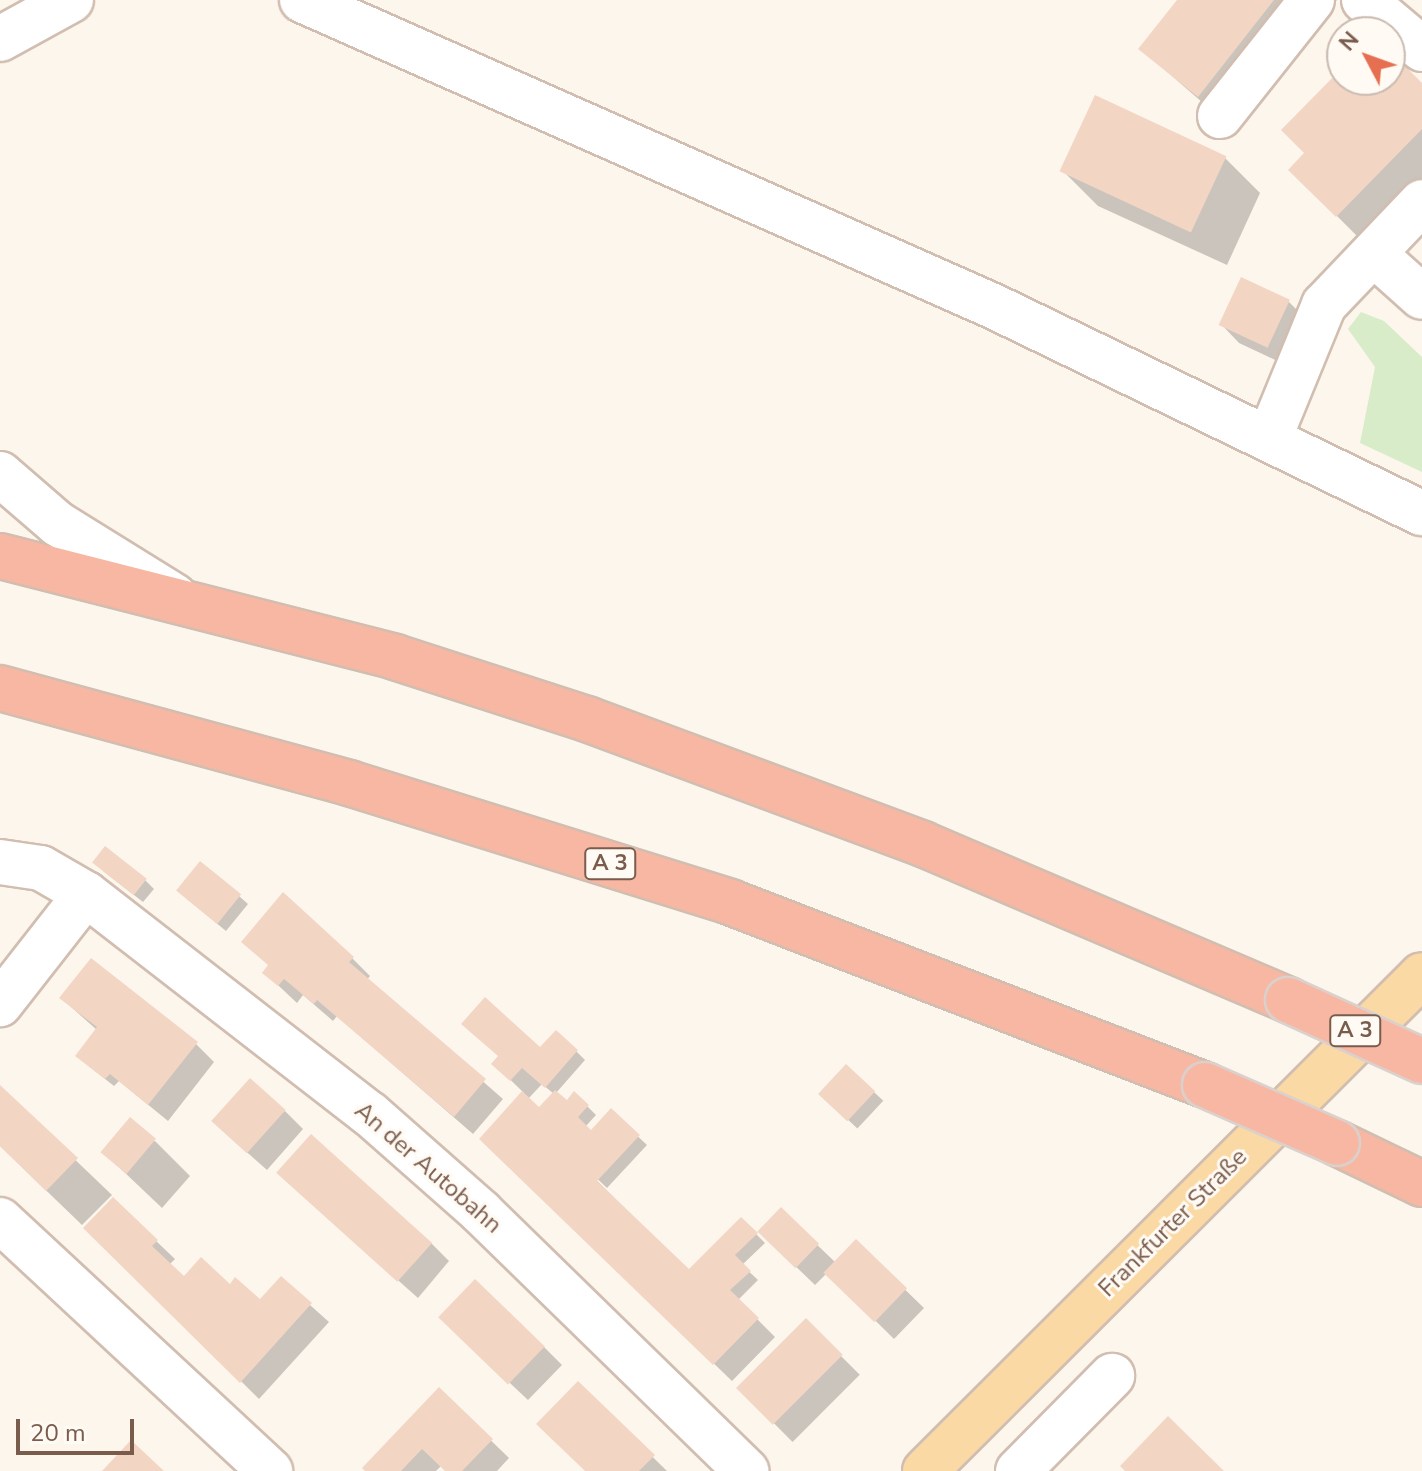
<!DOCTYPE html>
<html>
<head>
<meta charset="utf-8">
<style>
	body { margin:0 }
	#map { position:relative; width:1422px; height:1471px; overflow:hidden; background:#fdf6ec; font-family:"Nunito Sans",sans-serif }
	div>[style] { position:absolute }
	.green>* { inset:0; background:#d8ecc9 }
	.shadow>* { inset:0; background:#0003; transform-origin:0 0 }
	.building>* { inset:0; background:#f3d5c3; transform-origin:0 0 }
	.roads { filter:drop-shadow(2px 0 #d1beb0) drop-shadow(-2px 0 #d1beb0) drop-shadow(0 2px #d1beb0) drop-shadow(0 -2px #d1beb0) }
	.minor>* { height:44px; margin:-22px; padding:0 22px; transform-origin:22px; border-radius:22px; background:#fff }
	.major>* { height:44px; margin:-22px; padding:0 22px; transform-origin:22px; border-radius:22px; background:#fbd9a5 }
	.highway>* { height:44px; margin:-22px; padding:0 22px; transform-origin:22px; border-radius:22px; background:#f7b7a3 }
	.bridges { filter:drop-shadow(2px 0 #dad1cd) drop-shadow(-2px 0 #dad1cd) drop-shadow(0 2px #dad1cd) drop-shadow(0 -2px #dad1cd) }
	.highway-bridge>* { height:44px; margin:-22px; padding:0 22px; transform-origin:22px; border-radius:22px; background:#f7b7a3 }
	span { translate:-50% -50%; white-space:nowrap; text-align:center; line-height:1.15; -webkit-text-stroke:6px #fffaf3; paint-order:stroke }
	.shield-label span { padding:2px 6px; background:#fffaf3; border:2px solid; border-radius:6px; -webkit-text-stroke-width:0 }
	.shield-label { font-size:22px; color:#7a5c4d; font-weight:700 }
	.street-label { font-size:24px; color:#7a5c4d }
	.north { position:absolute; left:1326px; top:16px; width:80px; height:80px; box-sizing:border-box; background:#fffaf3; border:2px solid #cabbb1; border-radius:50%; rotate:311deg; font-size:22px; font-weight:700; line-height:32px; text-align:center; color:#7a5c4d }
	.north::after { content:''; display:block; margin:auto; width:28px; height:36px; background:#e76f51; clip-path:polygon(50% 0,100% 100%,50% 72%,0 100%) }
	.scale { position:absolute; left:16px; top:1419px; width:118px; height:36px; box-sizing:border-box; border:4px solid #7a5c4d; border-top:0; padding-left:10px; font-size:24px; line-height:28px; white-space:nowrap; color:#7a5c4d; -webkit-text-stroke:6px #fffaf3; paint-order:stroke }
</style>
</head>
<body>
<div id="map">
	<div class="green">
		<i style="clip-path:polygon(1361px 312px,1384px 321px,1422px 357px,1422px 472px,1360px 443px,1375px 367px,1348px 329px)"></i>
	</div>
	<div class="shadow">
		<i style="clip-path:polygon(1179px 0,1337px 0,1234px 130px,1141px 49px)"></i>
		<i style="clip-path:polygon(1342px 71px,1342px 80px,1365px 80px,1374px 89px,1390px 80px,1390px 72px,1422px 86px,1422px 226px,1385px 264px,1291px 170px,1307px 154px)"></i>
		<i style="clip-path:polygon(1225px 158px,1260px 193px,1227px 265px,1098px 206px,1063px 171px)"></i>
		<i style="clip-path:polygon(1242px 280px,1289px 302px,1307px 320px,1286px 365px,1239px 343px,1221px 324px)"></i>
		<i style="clip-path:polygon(103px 871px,145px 880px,154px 889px,143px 902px)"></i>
		<i style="clip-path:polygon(239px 896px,248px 904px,226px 931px,187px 899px)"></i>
		<i style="clip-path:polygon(352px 958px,370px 976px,367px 980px,503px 1099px,473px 1134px,337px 1016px,333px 1021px,303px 995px,297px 1003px,264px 972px)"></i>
		<i style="clip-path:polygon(61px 998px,196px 1044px,214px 1062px,168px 1121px,119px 1081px,114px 1086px,86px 1064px,97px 1030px)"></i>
		<i style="clip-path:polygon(evenodd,541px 1050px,576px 1051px,585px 1060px,556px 1093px,567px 1103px,575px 1094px,596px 1115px,585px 1127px,591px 1132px,611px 1111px,647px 1145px,607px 1188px,556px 1140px,689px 1272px,741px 1219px,765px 1243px,742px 1265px,758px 1280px,738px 1300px,775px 1337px,732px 1381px,481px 1139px,524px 1093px,494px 1064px,541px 1050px,542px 1084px,554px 1094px,539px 1109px,528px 1099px,542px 1084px)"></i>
		<i style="left:846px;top:1066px;width:51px;height:38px;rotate:43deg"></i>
		<i style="clip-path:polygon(0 1088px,112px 1195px,82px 1225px,0 1146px)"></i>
		<i style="clip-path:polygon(285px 1111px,303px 1129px,267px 1170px,233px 1140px)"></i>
		<i style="clip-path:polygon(155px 1141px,190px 1176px,162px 1208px,103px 1152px)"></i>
		<i style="clip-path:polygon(113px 1200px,175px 1259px,169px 1265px,184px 1279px,230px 1287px,260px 1302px,281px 1279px,329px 1322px,259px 1399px,86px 1228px)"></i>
		<i style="clip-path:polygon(781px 1210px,835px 1262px,856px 1242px,924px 1308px,894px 1339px,827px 1273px,815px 1285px,760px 1232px)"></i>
		<i style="clip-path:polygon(346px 1234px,431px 1243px,449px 1261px,418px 1298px)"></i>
		<i style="left:806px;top:1321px;width:76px;height:95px;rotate:45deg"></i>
		<i style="clip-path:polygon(459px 1335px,544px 1347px,562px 1365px,528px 1400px)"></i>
		<i style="clip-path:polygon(578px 1384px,667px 1471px,587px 1471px)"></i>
		<i style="clip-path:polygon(439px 1390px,509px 1458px,497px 1471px,447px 1471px,441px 1466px,436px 1471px,367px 1471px)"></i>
	</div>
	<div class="building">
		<i style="clip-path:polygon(1177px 0,1274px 0,1198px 97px,1138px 49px)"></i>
		<i style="clip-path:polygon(1399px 60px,1422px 83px,1422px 129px,1336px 217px,1288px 170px,1304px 153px,1281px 130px,1342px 68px,1342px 80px,1368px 80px,1374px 86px,1390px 80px,1390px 69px)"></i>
		<i style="left:1095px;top:95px;width:145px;height:84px;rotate:25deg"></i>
		<i style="left:1241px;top:277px;width:54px;height:53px;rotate:25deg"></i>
		<i style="left:105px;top:846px;width:53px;height:21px;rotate:38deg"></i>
		<i style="left:200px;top:861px;width:53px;height:38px;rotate:39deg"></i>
		<i style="clip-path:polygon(283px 892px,354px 957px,349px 962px,486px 1079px,454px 1117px,317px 1000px,314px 1004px,284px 979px,278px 986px,262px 973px,268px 965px,241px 942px)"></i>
		<i style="clip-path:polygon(91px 958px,198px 1042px,148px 1105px,110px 1074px,105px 1079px,75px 1056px,97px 1027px,59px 998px)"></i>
		<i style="clip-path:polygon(485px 997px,540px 1047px,556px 1030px,578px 1050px,545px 1088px,522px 1068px,510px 1081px,491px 1064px,498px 1056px,461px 1024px)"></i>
		<i style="left:846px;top:1064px;width:40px;height:41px;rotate:43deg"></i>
		<i style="left:250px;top:1078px;width:48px;height:58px;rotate:42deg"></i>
		<i style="clip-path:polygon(0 1085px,78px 1158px,46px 1191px,0 1146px)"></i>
		<i style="clip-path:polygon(555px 1090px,567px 1100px,574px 1091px,589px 1105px,578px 1117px,591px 1130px,611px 1108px,640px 1135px,597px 1181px,689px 1269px,741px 1217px,758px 1233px,735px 1255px,751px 1271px,730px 1290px,759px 1318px,713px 1365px,479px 1139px,522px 1091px,539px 1107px)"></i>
		<i style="left:130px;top:1117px;width:34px;height:46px;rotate:40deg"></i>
		<i style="left:311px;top:1134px;width:163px;height:52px;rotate:42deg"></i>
		<i style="clip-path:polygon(113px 1197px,158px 1240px,152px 1246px,184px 1276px,201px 1257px,230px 1284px,235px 1277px,260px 1299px,281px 1276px,312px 1303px,240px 1383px,83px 1228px)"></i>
		<i style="left:781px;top:1207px;width:53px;height:34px;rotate:44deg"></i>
		<i style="left:856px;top:1239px;width:71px;height:47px;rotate:44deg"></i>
		<i style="left:475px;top:1279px;width:97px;height:53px;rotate:44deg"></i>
		<i style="left:806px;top:1318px;width:52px;height:99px;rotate:45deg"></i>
		<i style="clip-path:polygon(578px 1381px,655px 1455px,639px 1471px,585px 1471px,536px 1424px)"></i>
		<i style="clip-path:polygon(439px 1387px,493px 1439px,462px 1471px,445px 1471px,422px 1449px,401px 1471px,365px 1471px,362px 1468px)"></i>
		<i style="clip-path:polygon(1168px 1416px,1224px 1471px,1125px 1471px,1120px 1466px)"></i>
		<i style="clip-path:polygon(131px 1440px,164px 1471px,102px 1471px)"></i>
	</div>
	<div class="roads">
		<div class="minor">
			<i style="left:302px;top:0;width:756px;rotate:23.89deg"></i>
			<i style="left:993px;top:306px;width:476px;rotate:25.8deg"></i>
			<i style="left:1364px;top:0;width:76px;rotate:40.2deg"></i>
			<i style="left:0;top:39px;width:81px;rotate:-28.8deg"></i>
			<i style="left:1220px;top:116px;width:148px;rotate:-51.6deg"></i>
			<i style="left:1374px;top:254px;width:64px;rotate:41.9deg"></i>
			<i style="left:1269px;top:439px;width:145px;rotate:-67.7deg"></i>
			<i style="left:1324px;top:305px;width:142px;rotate:-46.4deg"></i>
			<i style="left:0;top:474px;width:77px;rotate:40.8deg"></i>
			<i style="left:58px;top:524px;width:137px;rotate:31.8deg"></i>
			<i style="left:0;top:862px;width:41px;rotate:8.3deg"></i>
			<i style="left:41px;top:868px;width:52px;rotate:30deg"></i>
			<i style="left:86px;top:894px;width:140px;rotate:128deg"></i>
			<i style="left:86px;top:894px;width:359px;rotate:37.8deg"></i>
			<i style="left:370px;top:1114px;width:148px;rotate:41.4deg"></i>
			<i style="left:481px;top:1212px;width:371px;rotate:44.3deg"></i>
			<i style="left:0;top:1220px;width:369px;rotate:42.9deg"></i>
			<i style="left:1018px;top:1471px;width:134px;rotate:-45.3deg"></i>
		</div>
		<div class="major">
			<i style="left:925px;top:1471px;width:702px;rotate:-44.94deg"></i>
		</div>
		<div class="highway">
			<i style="left:0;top:556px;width:408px;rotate:14.3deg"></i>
			<i style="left:395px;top:657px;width:202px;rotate:17.9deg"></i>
			<i style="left:587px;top:719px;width:358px;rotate:20.4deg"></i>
			<i style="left:923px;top:844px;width:397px;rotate:23.1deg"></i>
			<i style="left:0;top:688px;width:362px;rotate:15.2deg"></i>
			<i style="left:349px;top:783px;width:399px;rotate:17.3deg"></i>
			<i style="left:730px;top:902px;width:509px;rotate:21.07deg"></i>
			<i style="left:1337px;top:1143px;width:94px;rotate:25.8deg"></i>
		</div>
	</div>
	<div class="bridges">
		<div class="highway-bridge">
			<i style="left:1288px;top:1000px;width:147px;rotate:24.5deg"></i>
			<i style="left:1205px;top:1085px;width:144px;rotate:23.7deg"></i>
		</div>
	</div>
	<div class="shield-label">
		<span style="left:610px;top:864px">A 3</span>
		<span style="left:1355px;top:1031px">A 3</span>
	</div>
	<div class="street-label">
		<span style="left:428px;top:1168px;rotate:41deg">An der Autobahn</span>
		<span style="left:1173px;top:1223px;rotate:-45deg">Frankfurter Straße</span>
	</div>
	<div class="north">N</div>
	<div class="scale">20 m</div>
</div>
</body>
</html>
